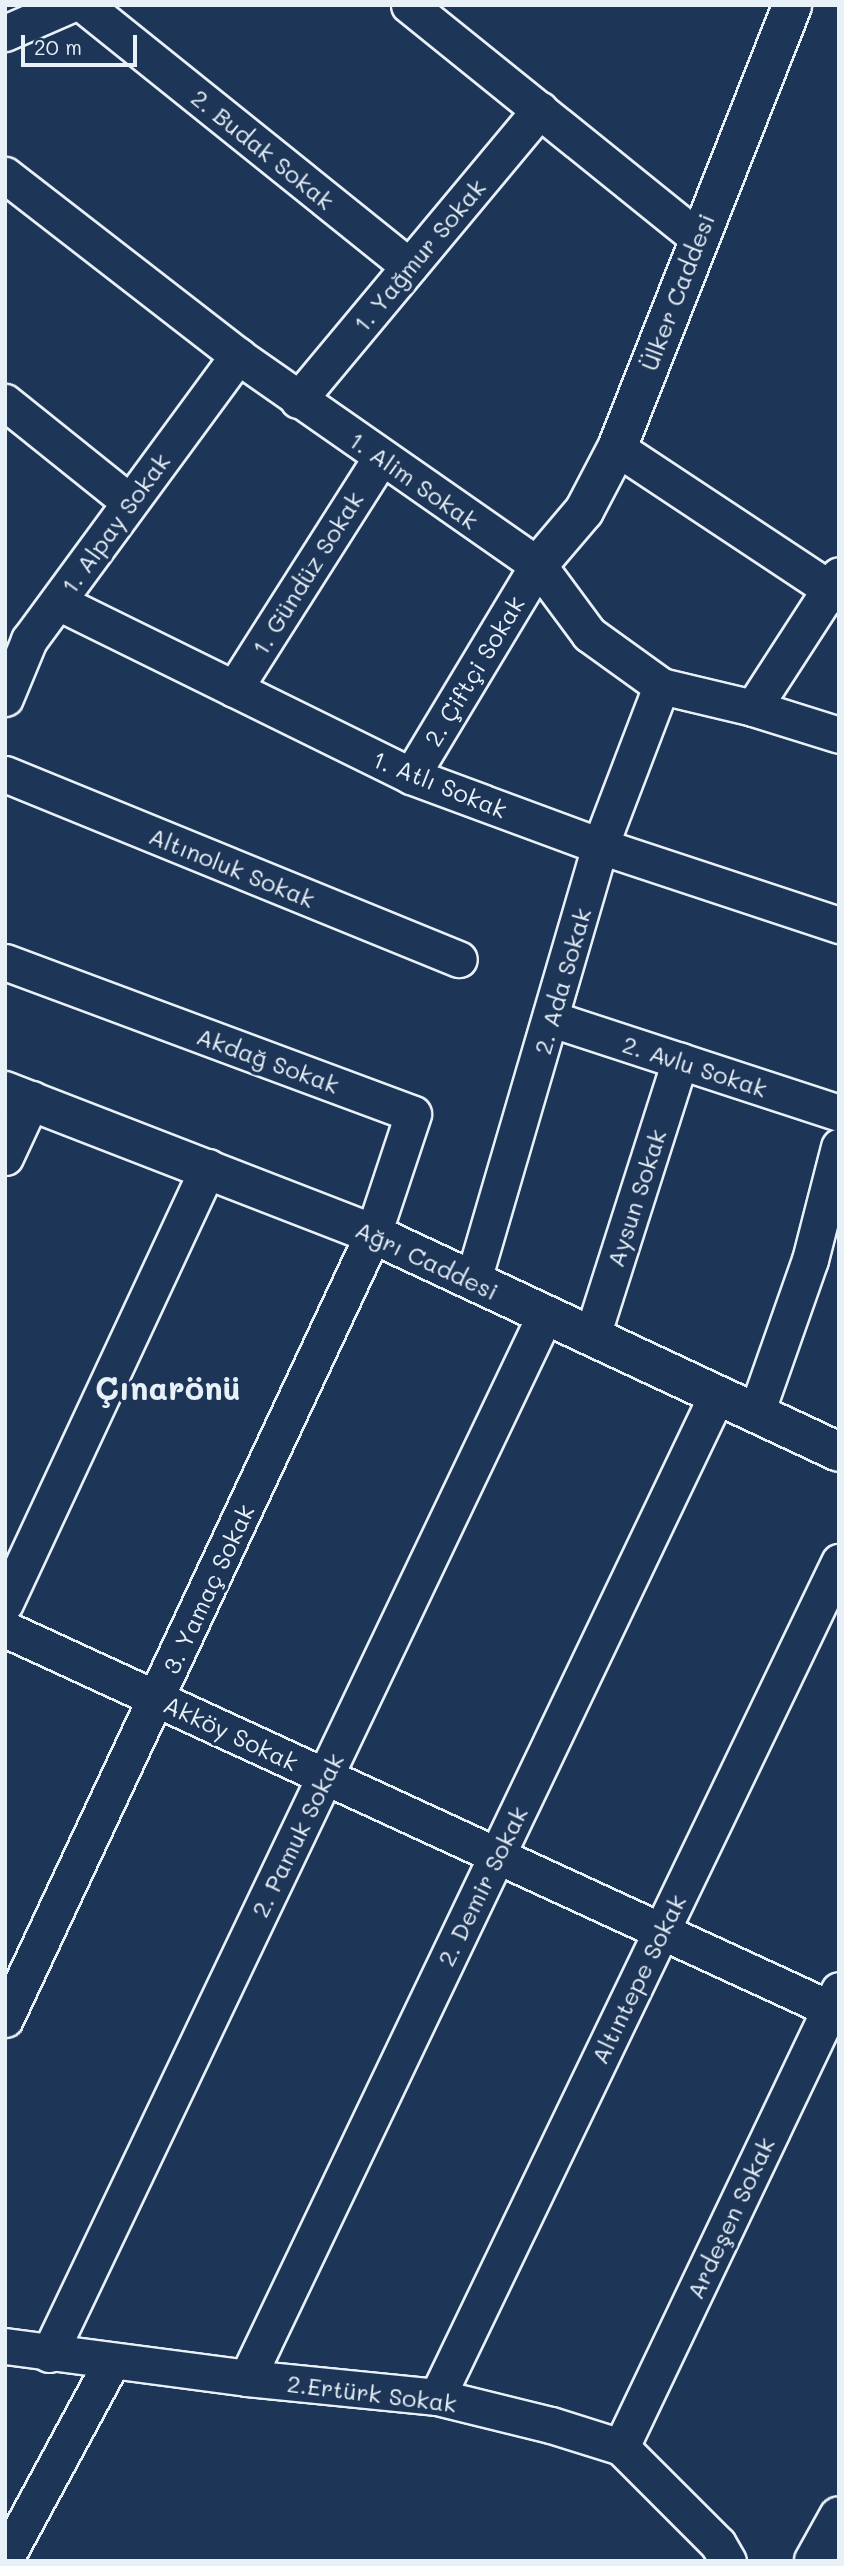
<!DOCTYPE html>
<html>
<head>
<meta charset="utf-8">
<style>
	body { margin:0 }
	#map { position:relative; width:844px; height:2566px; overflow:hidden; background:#1d3557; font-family:Mali,sans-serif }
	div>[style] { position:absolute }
	.roads { filter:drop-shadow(2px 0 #e8f1f8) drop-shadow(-2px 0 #e8f1f8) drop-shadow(0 2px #e8f1f8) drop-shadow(0 -2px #e8f1f8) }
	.minor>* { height:35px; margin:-17.5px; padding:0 17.5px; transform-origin:17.5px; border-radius:17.5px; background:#1d3557 }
	.tertiary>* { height:38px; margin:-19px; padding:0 19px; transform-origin:19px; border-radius:19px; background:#1d3557 }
	.secondary>* { height:38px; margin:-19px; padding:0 19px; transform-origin:19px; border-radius:19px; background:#1d3557 }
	span { translate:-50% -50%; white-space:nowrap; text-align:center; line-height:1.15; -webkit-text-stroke:7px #1d3557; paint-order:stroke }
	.street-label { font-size:24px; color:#e8f1f8 }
	.district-label { font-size:32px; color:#e8f1f8; font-weight:700 }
	.frame { position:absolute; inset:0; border:7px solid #e8f1f8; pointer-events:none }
	.scale { position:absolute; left:21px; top:35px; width:116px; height:32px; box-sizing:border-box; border:4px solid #e8f1f8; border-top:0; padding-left:9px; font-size:21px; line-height:24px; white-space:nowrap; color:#e8f1f8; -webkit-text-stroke:5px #1d3557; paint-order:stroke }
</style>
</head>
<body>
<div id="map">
	<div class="roads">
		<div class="minor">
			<i style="left:84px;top:5px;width:417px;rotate:38.8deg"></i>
			<i style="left:409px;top:5px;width:371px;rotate:38.9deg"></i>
			<i style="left:5px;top:33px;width:70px;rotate:-23.6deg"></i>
			<i style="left:5px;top:175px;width:295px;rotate:37.8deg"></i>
			<i style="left:238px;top:356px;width:366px;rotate:34.9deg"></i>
			<i style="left:538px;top:565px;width:86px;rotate:53.5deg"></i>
			<i style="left:589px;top:634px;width:89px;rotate:35.8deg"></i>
			<i style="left:661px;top:686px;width:95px;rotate:13.4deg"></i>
			<i style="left:753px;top:708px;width:90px;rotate:17.4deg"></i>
			<i style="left:298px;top:400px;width:378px;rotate:-50.2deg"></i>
			<i style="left:5px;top:402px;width:158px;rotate:38.8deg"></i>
			<i style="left:617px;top:448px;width:266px;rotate:33.5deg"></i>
			<i style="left:58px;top:602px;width:394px;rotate:26.2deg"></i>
			<i style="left:411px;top:776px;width:202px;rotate:20.3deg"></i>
			<i style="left:600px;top:846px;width:252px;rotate:18.3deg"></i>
			<i style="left:234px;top:689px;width:275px;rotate:-57.6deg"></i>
			<i style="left:5px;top:698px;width:63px;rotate:-67.5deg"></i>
			<i style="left:29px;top:640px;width:353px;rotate:-53.7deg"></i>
			<i style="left:753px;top:708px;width:158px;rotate:-57.1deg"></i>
			<i style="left:5px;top:774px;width:490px;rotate:22.2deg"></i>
			<i style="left:411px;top:776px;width:246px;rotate:-59deg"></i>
			<i style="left:5px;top:962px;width:435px;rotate:20.4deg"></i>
			<i style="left:413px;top:1114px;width:126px;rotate:108.4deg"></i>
			<i style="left:373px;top:1234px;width:867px;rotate:115.12deg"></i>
			<i style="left:552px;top:1019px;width:302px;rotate:18.1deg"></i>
			<i style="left:5px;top:1157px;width:64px;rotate:-65deg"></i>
			<i style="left:473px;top:1280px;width:452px;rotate:-73.7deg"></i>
			<i style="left:600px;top:846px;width:171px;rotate:-69.1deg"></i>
			<i style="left:592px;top:1336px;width:289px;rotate:-72.3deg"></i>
			<i style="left:756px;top:1413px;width:162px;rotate:-70.6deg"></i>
			<i style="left:810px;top:1260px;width:117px;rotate:-75.6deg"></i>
			<i style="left:5px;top:1603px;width:481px;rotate:-65deg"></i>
			<i style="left:5px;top:1629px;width:918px;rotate:24.72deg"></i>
			<i style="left:5px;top:2346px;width:244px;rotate:7.5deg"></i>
			<i style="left:247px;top:2378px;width:191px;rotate:5.7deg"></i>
			<i style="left:437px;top:2397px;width:117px;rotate:13.8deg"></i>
			<i style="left:551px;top:2425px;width:73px;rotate:17.4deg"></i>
			<i style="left:621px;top:2447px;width:137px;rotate:45deg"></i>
			<i style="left:718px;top:2544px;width:20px;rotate:60deg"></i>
			<i style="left:49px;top:2354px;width:1151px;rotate:-64.48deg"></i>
			<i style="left:247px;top:2378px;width:1090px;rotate:-64.45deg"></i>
			<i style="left:437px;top:2397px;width:927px;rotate:-64.29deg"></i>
			<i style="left:621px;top:2447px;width:506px;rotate:-64.5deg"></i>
			<i style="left:5px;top:2559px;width:225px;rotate:-61.6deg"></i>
		</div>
		<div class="tertiary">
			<i style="left:5px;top:1091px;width:395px;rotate:21.2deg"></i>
			<i style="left:373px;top:1234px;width:514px;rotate:25.07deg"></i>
		</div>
		<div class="secondary">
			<i style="left:538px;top:565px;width:71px;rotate:-49.6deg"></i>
			<i style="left:584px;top:511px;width:71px;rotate:-62.4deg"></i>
			<i style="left:617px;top:448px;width:476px;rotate:-68.4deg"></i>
			<i style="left:814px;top:2561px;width:51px;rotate:-60.9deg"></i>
		</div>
	</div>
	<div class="street-label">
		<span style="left:263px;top:149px;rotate:39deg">2. Budak Sokak</span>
		<span style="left:419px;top:255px;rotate:-50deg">1. Yağmur Sokak</span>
		<span style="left:677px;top:292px;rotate:-69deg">Ülker Caddesi</span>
		<span style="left:414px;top:480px;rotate:35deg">1. Alim Sokak</span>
		<span style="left:115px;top:523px;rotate:-54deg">1. Alpay Sokak</span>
		<span style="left:307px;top:573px;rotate:-58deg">1. Gündüz Sokak</span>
		<span style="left:474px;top:671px;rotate:-59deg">2. Çiftçi Sokak</span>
		<span style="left:440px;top:784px;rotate:22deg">1. Atlı Sokak</span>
		<span style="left:232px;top:867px;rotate:22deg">Altınoluk Sokak</span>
		<span style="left:562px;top:981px;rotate:-74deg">2. Ada Sokak</span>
		<span style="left:268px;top:1060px;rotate:20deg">Akdağ Sokak</span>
		<span style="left:695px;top:1066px;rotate:18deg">2. Avlu Sokak</span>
		<span style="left:636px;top:1198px;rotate:-72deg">Aysun Sokak</span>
		<span style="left:427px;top:1260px;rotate:25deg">Ağrı Caddesi</span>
		<span style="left:208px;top:1589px;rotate:-65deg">3. Yamaç Sokak</span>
		<span style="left:231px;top:1733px;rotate:25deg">Akköy Sokak</span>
		<span style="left:297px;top:1835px;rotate:-64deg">2. Pamuk Sokak</span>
		<span style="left:482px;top:1886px;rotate:-64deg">2. Demir Sokak</span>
		<span style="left:638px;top:1979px;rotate:-64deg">Altıntepe Sokak</span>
		<span style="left:730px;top:2218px;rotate:-65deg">Ardeşen Sokak</span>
		<span style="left:372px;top:2393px;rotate:7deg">2.Ertürk Sokak</span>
	</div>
	<div class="district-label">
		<span style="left:168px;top:1387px">Çınarönü</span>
	</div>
	<div class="frame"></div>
	<div class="scale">20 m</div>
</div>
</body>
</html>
